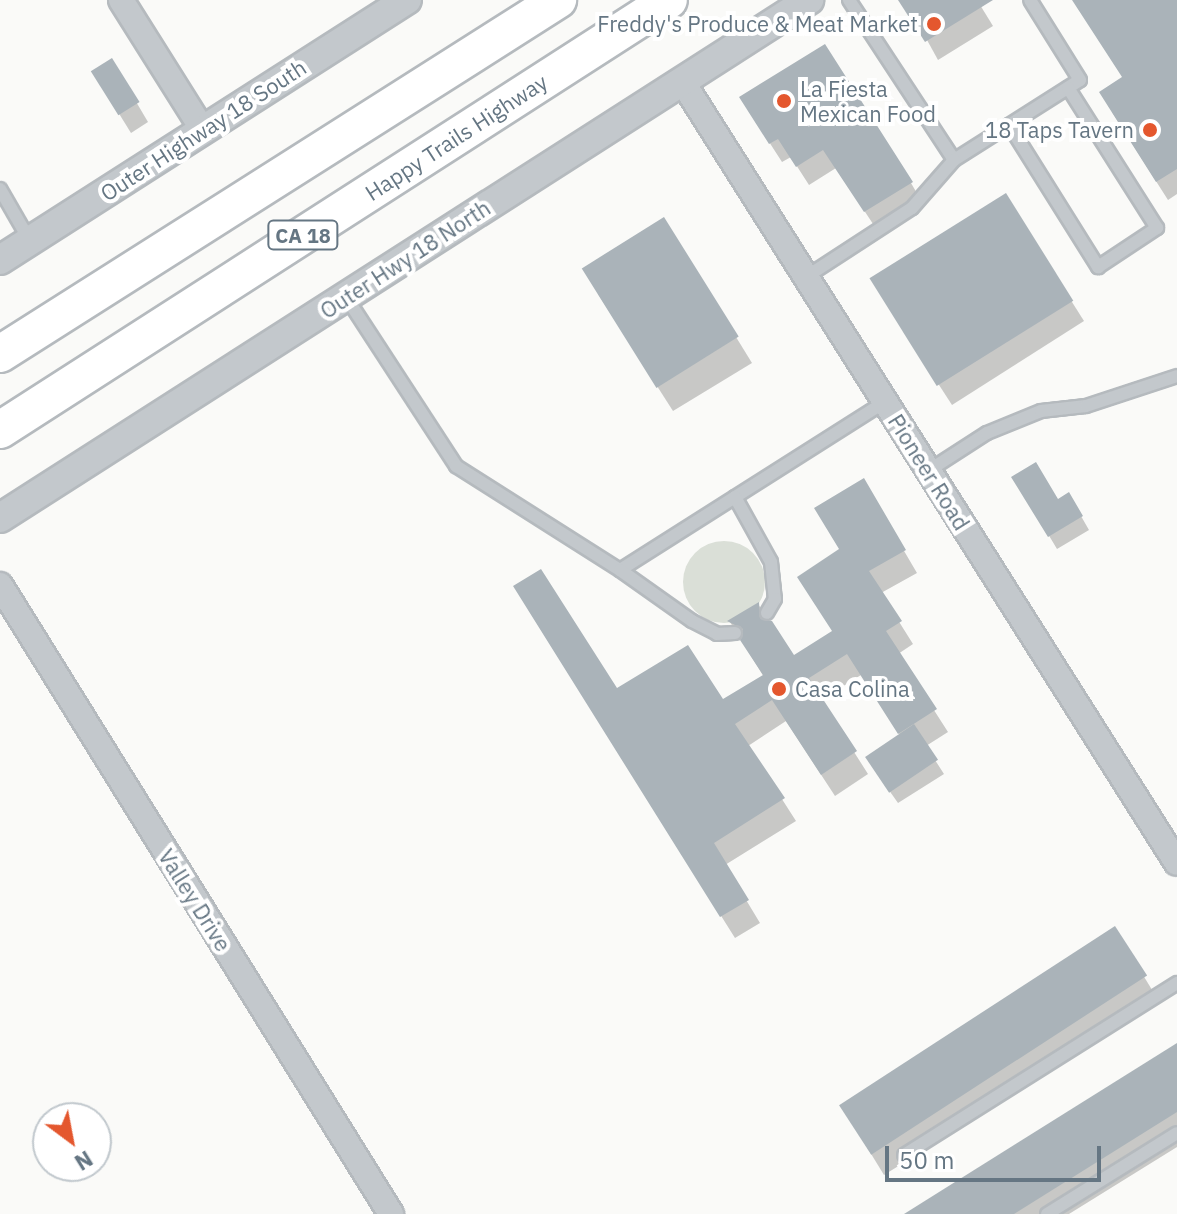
<!DOCTYPE html>
<html>
<head>
<meta charset="utf-8">
<style>
	body { margin:0 }
	#map { position:relative; width:1177px; height:1214px; overflow:hidden; background:#fafaf8; font-family:"IBM Plex Sans",sans-serif }
	div>[style] { position:absolute }
	.green>* { inset:0; background:#dadfd7 }
	.round { border-radius:50% }
	.shadow>* { inset:0; background:#0003 }
	.building>* { inset:0; background:#aab3b9; transform-origin:0 0 }
	.roads { filter:drop-shadow(2px 0 #b5babe) drop-shadow(-2px 0 #b5babe) drop-shadow(0 2px #b5babe) drop-shadow(0 -2px #b5babe) }
	.service>* { height:12px; margin:-6px; padding:0 6px; transform-origin:6px; border-radius:6px; background:#c3c8cc }
	.minor>* { height:24px; margin:-12px; padding:0 12px; transform-origin:12px; border-radius:12px; background:#c3c8cc }
	.tertiary>* { height:28px; margin:-14px; padding:0 14px; transform-origin:14px; border-radius:14px; background:#c3c8cc }
	.primary>* { height:36px; margin:-18px; padding:0 18px; transform-origin:18px; border-radius:18px; background:#fff }
	.dots>* { width:22px; height:22px; translate:-50% -50%; box-sizing:border-box; border:4px solid #fff; border-radius:50% }
	span { translate:-50% -50%; white-space:nowrap; text-align:center; line-height:1.15; -webkit-text-stroke:8px #fff; paint-order:stroke }
	.shield-label span { padding:2px 6px; background:#fff; border:2px solid; border-radius:6px; -webkit-text-stroke-width:0 }
	.shield-label { font-size:20px; color:#657683; font-weight:700 }
	.poi-label { font-size:22px; color:#657683 }
	.right { translate:-100% -50%; text-align:right }
	.left { translate:0 -50%; text-align:left }
	.street-label { font-size:22px; color:#657683 }
	.north { position:absolute; left:32px; top:1102px; width:80px; height:80px; box-sizing:border-box; background:#fff; border:2px solid #c1c8cd; border-radius:50%; rotate:148deg; font-size:22px; font-weight:700; line-height:32px; text-align:center; color:#657683 }
	.north::after { content:''; display:block; margin:auto; width:28px; height:36px; background:#e4572e; clip-path:polygon(50% 0,100% 100%,50% 72%,0 100%) }
	.scale { position:absolute; left:885px; top:1146px; width:216px; height:36px; box-sizing:border-box; border:4px solid #657683; border-top:0; padding-left:10px; font-size:24px; line-height:28px; white-space:nowrap; color:#657683; -webkit-text-stroke:6px #fff; paint-order:stroke }
</style>
</head>
<body>
<div id="map">
	<div class="green">
		<i class="round" style="left:683px;top:541px;width:82px;height:82px"></i>
	</div>
	<div class="shadow">
		<i style="clip-path:polygon(905px 0,977px 0,993px 26px,938px 60px)"></i>
		<i style="clip-path:polygon(1073px 0,1177px 0,1177px 194px,1168px 200px,1112px 112px,1124px 79px)"></i>
		<i style="clip-path:polygon(112px 61px,148px 122px,131px 133px,105px 91px)"></i>
		<i style="clip-path:polygon(753px 117px,911px 183px,922px 202px,877px 230px,836px 168px,809px 185px,791px 157px,782px 162px)"></i>
		<i style="clip-path:polygon(1005px 196px,1084px 321px,952px 405px,884px 300px)"></i>
		<i style="clip-path:polygon(664px 220px,752px 363px,673px 411px,598px 294px)"></i>
		<i style="clip-path:polygon(1014px 477px,1058px 502px,1069px 495px,1089px 530px,1057px 549px)"></i>
		<i style="clip-path:polygon(863px 481px,917px 573px,881px 593px,913px 644px,898px 654px,948px 732px,926px 746px,944px 774px,898px 803px,874px 769px,900px 735px,861px 675px,821px 700px,868px 774px,835px 796px,786px 721px,748px 746px,796px 821px,725px 865px,760px 923px,735px 938px,528px 609px,616px 691px,723px 702px,764px 677px,730px 622px,758px 604px,793px 658px,833px 633px,841px 550px)"></i>
		<i style="clip-path:polygon(1115px 929px,1160px 1003px,884px 1175px,854px 1126px)"></i>
		<i style="clip-path:polygon(1177px 1046px,1177px 1147px,1069px 1214px,910px 1214px)"></i>
	</div>
	<div class="building">
		<i style="clip-path:polygon(898px 0,993px 0,925px 42px)"></i>
		<i style="clip-path:polygon(1072px 0,1177px 0,1177px 169px,1156px 182px,1099px 92px,1122px 77px)"></i>
		<i style="clip-path:polygon(825px 44px,913px 182px,864px 212px,823px 150px,796px 167px,778px 139px,769px 144px,739px 97px)"></i>
		<i style="left:112px;top:58px;width:52px;height:25px;rotate:58deg"></i>
		<i style="left:1006px;top:193px;width:127px;height:161px;rotate:58deg"></i>
		<i style="left:664px;top:217px;width:141px;height:97px;rotate:58deg"></i>
		<i style="clip-path:polygon(1036px 462px,1058px 499px,1069px 492px,1083px 516px,1048px 537px,1011px 477px)"></i>
		<i style="clip-path:polygon(864px 478px,906px 550px,869px 571px,902px 621px,886px 631px,937px 709px,898px 734px,847px 654px,809px 678px,857px 751px,821px 775px,772px 700px,735px 724px,785px 798px,714px 843px,749px 900px,720px 917px,513px 586px,541px 569px,617px 688px,688px 645px,723px 699px,763px 675px,740px 640px,743px 629px,727px 621px,759px 602px,760px 618px,772px 621px,794px 655px,832px 631px,797px 577px,839px 549px,814px 508px)"></i>
		<i style="left:914px;top:724px;width:43px;height:59px;rotate:56deg"></i>
		<i style="left:1115px;top:926px;width:59px;height:329px;rotate:57deg"></i>
		<i style="clip-path:polygon(1177px 1043px,1177px 1112px,1014px 1214px,904px 1214px)"></i>
	</div>
	<div class="roads">
		<div class="service">
			<i style="left:849px;top:0;width:191px;rotate:56.7deg"></i>
			<i style="left:954px;top:160px;width:149px;rotate:-32.4deg"></i>
			<i style="left:1080px;top:80px;width:94px;rotate:-122deg"></i>
			<i style="left:1009px;top:125px;width:168px;rotate:57.9deg"></i>
			<i style="left:1098px;top:267px;width:71px;rotate:-33.5deg"></i>
			<i style="left:1157px;top:228px;width:166px;rotate:-122.4deg"></i>
			<i style="left:0;top:189px;width:60px;rotate:60deg"></i>
			<i style="left:806px;top:277px;width:126px;rotate:-33.1deg"></i>
			<i style="left:912px;top:208px;width:64px;rotate:-48.8deg"></i>
			<i style="left:346px;top:297px;width:202px;rotate:56.9deg"></i>
			<i style="left:456px;top:466px;width:194px;rotate:32.4deg"></i>
			<i style="left:620px;top:570px;width:314px;rotate:-32.4deg"></i>
			<i style="left:928px;top:471px;width:70px;rotate:-32.8deg"></i>
			<i style="left:987px;top:433px;width:58px;rotate:-22.2deg"></i>
			<i style="left:1041px;top:411px;width:45px;rotate:-6.3deg"></i>
			<i style="left:1086px;top:406px;width:96px;rotate:-18.2deg"></i>
			<i style="left:735px;top:497px;width:74px;rotate:61deg"></i>
			<i style="left:771px;top:562px;width:37px;rotate:84deg"></i>
			<i style="left:775px;top:599px;width:16px;rotate:120deg"></i>
			<i style="left:620px;top:570px;width:88px;rotate:35.3deg"></i>
			<i style="left:692px;top:621px;width:28px;rotate:27deg"></i>
			<i style="left:717px;top:634px;width:18px;rotate:-3deg"></i>
			<i style="left:904px;top:1155px;width:323px;rotate:-32.2deg"></i>
			<i style="left:1047px;top:1214px;width:153px;rotate:-31.9deg"></i>
		</div>
		<div class="minor">
			<i style="left:121px;top:0;width:154px;rotate:57.8deg"></i>
			<i style="left:682px;top:81px;width:925px;rotate:57.67deg"></i>
			<i style="left:0;top:585px;width:741px;rotate:58.13deg"></i>
		</div>
		<div class="tertiary">
			<i style="left:0;top:260px;width:483px;rotate:-32.6deg"></i>
			<i style="left:0;top:518px;width:961px;rotate:-32.63deg"></i>
		</div>
		<div class="primary">
			<i style="left:0;top:354px;width:661px;rotate:-32.39deg"></i>
			<i style="left:0;top:430px;width:795px;rotate:-32.73deg"></i>
		</div>
	</div>
	<div class="dots">
		<i style="left:934px;top:24px;background:#e4572e"></i>
		<i style="left:784px;top:101px;background:#e4572e"></i>
		<i style="left:1150px;top:130px;background:#e4572e"></i>
		<i style="left:779px;top:689px;background:#e4572e"></i>
	</div>
	<div class="shield-label">
		<span style="left:303px;top:235px">CA 18</span>
	</div>
	<div class="poi-label">
		<span class="right" style="left:918px;top:24px">Freddy's Produce &amp; Meat Market</span>
		<span class="left" style="left:800px;top:101px">La Fiesta<br>Mexican Food</span>
		<span class="right" style="left:1134px;top:130px">18 Taps Tavern</span>
		<span class="left" style="left:795px;top:689px">Casa Colina</span>
	</div>
	<div class="street-label">
		<span style="left:203px;top:130px;rotate:-33deg">Outer Highway 18 South</span>
		<span style="left:456px;top:137px;rotate:-33deg">Happy Trails Highway</span>
		<span style="left:405px;top:259px;rotate:-33deg">Outer Hwy 18 North</span>
		<span style="left:929px;top:472px;rotate:58deg">Pioneer Road</span>
		<span style="left:195px;top:900px;rotate:58deg">Valley Drive</span>
	</div>
	<div class="north">N</div>
	<div class="scale">50 m</div>
</div>
</body>
</html>
